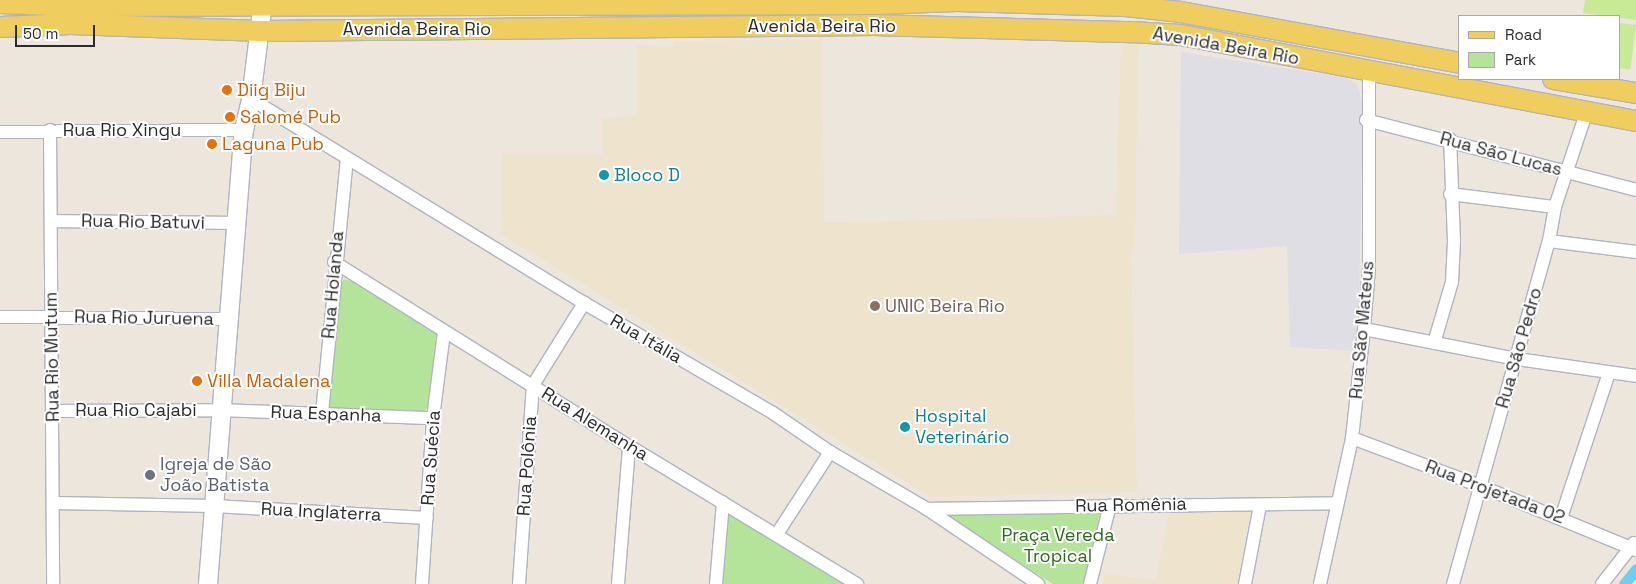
<!DOCTYPE html>
<html>
<head>
<meta charset="utf-8">
<style>
	body { margin:0 }
	#map { position:relative; width:1636px; height:584px; overflow:hidden; background:#ede6dd; font-family:"Space Grotesk",sans-serif }
	div>[style] { position:absolute }
	.industrial>* { inset:0; background:#e0dee5 }
	.education>* { inset:0; background:#eee3cd }
	.green>* { inset:0; background:#b4e39a }
	.pitch>* { inset:0; background:#c8ea96; transform-origin:0 0 }
	.canal>* { height:11px; margin:-5.5px; padding:0 5.5px; transform-origin:5.5px; border-radius:5.5px; background:#71cfee }
	.roads { filter:drop-shadow(1px 0 #b1b4bf) drop-shadow(-1px 0 #b1b4bf) drop-shadow(0 1px #b1b4bf) drop-shadow(0 -1px #b1b4bf) }
	.street>* { height:12px; margin:-6px; padding:0 6px; transform-origin:6px; border-radius:6px; background:#fff }
	.secondary>* { height:18px; margin:-9px; padding:0 9px; transform-origin:9px; border-radius:9px; background:#fff }
	.primary>* { height:20px; margin:-10px; padding:0 10px; transform-origin:10px; border-radius:10px; background:#f0cd5f }
	.dots>* { width:14px; height:14px; translate:-50% -50%; box-sizing:border-box; border:2px solid #fff; border-radius:50% }
	span { translate:-50% -50%; white-space:nowrap; text-align:center; line-height:1.15; -webkit-text-stroke:4px #fff; paint-order:stroke }
	.street-label { font-size:18px; color:#2b2b2b }
	.food-label { font-size:18px; color:#c56008 }
	.left { translate:0 -50%; text-align:left }
	.culture-label { font-size:18px; color:#0d838f }
	.education-label { font-size:18px; color:#785e54 }
	.worship-label { font-size:18px; color:#5b616d }
	.park-label { font-size:18px; color:#2c691b }
	.legend { position:absolute; left:1458px; top:15px; width:162px; height:65px; box-sizing:border-box; background:#fff; border:1px solid #aaa; margin:0; padding:6px 9px; list-style:none; font-size:15px; color:#2b2b2b }
	.legend li { display:flex; align-items:center; gap:10px; height:25px }
	.legend b { width:25px; border:1px solid #aaa }
	.scale { position:absolute; left:15px; top:25px; width:80px; height:22px; box-sizing:border-box; border:2px solid #2b2b2b; border-top:0; padding-left:6px; font-size:15px; line-height:18px; white-space:nowrap; color:#2b2b2b; -webkit-text-stroke:4px #fff; paint-order:stroke }
</style>
</head>
<body>
<div id="map">
	<div class="industrial">
		<i style="clip-path:polygon(1181px 52px,1347px 78px,1357px 84px,1363px 104px,1358px 351px,1290px 347px,1287px 246px,1179px 254px)"></i>
	</div>
	<div class="education">
		<i style="clip-path:polygon(822px 40px,824px 223px,1116px 215px,1121px 44px,1138px 45px,1135px 249px,1131px 250px,1137px 492px,931px 497px,501px 234px,502px 154px,603px 154px,602px 118px,637px 116px,637px 45px,673px 46px,673px 41px)"></i>
		<i style="clip-path:polygon(1169px 512px,1250px 512px,1238px 584px,1103px 584px,1105px 574px,1156px 580px)"></i>
	</div>
	<div class="green">
		<i style="clip-path:polygon(344px 279px,354px 282px,436px 334px,428px 408px,422px 413px,331px 409px,329px 404px,336px 291px)"></i>
		<i style="clip-path:polygon(1100px 512px,1086px 584px,1053px 584px,942px 513px)"></i>
		<i style="clip-path:polygon(729px 515px,736px 515px,845px 584px,722px 584px,725px 517px)"></i>
	</div>
	<div class="pitch">
		<i style="clip-path:polygon(1585px 0,1636px 0,1636px 20px,1583px 13px)"></i>
		<i style="left:1620px;top:23px;width:16px;height:45px;rotate:7deg"></i>
	</div>
	<div class="canal">
		<i style="left:1624px;top:584px;width:19px;rotate:-51deg"></i>
	</div>
	<div class="roads">
		<div class="street">
			<i style="left:251px;top:99px;width:391px;rotate:31.5deg"></i>
			<i style="left:584px;top:303px;width:219px;rotate:30.2deg"></i>
			<i style="left:773px;top:413px;width:69px;rotate:34.4deg"></i>
			<i style="left:830px;top:452px;width:113px;rotate:30.4deg"></i>
			<i style="left:927px;top:509px;width:134px;rotate:34deg"></i>
			<i style="left:1366px;top:120px;width:279px;rotate:14.5deg"></i>
			<i style="left:50px;top:130px;width:454px;rotate:89.6deg"></i>
			<i style="left:0;top:132px;width:244px;rotate:-0.5deg"></i>
			<i style="left:1450px;top:194px;width:106px;rotate:7.1deg"></i>
			<i style="left:51px;top:221px;width:185px;rotate:0.6deg"></i>
			<i style="left:1549px;top:241px;width:88px;rotate:7.2deg"></i>
			<i style="left:334px;top:262px;width:348px;rotate:32deg"></i>
			<i style="left:629px;top:446px;width:267px;rotate:31.2deg"></i>
			<i style="left:0;top:317px;width:228px;rotate:0.5deg"></i>
			<i style="left:1364px;top:329px;width:156px;rotate:11.1deg"></i>
			<i style="left:1517px;top:359px;width:120px;rotate:8.1deg"></i>
			<i style="left:1434px;top:343px;width:64px;rotate:-73.6deg"></i>
			<i style="left:1452px;top:282px;width:41px;rotate:-87.2deg"></i>
			<i style="left:1454px;top:241px;width:102px;rotate:-92.2deg"></i>
			<i style="left:53px;top:411px;width:167px;rotate:-0.3deg"></i>
			<i style="left:220px;top:410px;width:213px;rotate:2.2deg"></i>
			<i style="left:322px;top:413px;width:256px;rotate:-84.4deg"></i>
			<i style="left:1352px;top:438px;width:134px;rotate:20.5deg"></i>
			<i style="left:1478px;top:485px;width:171px;rotate:22.4deg"></i>
			<i style="left:54px;top:503px;width:160px;rotate:1.1deg"></i>
			<i style="left:214px;top:506px;width:213px;rotate:3.2deg"></i>
			<i style="left:927px;top:509px;width:408px;rotate:-0.8deg"></i>
			<i style="left:1561px;top:518px;width:153px;rotate:-71.7deg"></i>
			<i style="left:777px;top:534px;width:98px;rotate:-57.1deg"></i>
			<i style="left:422px;top:584px;width:166px;rotate:-86.2deg"></i>
			<i style="left:433px;top:418px;width:87px;rotate:-82.7deg"></i>
			<i style="left:519px;top:584px;width:199px;rotate:-86deg"></i>
			<i style="left:533px;top:385px;width:97px;rotate:-58.1deg"></i>
			<i style="left:618px;top:584px;width:138px;rotate:-85.4deg"></i>
			<i style="left:716px;top:584px;width:82px;rotate:-85.1deg"></i>
			<i style="left:1090px;top:584px;width:81px;rotate:-75.8deg"></i>
			<i style="left:1245px;top:584px;width:80px;rotate:-79.2deg"></i>
			<i style="left:1320px;top:584px;width:149px;rotate:-77.6deg"></i>
			<i style="left:1352px;top:438px;width:110px;rotate:-83.7deg"></i>
			<i style="left:1364px;top:329px;width:61px;rotate:-85.3deg"></i>
			<i style="left:1369px;top:268px;width:196px;rotate:-90deg"></i>
			<i style="left:1453px;top:584px;width:356px;rotate:-74.4deg"></i>
			<i style="left:1549px;top:241px;width:35px;rotate:-80deg"></i>
			<i style="left:1555px;top:207px;width:99px;rotate:-71.7deg"></i>
			<i style="left:1602px;top:584px;width:52px;rotate:-52deg"></i>
		</div>
		<div class="secondary">
			<i style="left:208px;top:584px;width:455px;rotate:-85.5deg"></i>
			<i style="left:244px;top:130px;width:32px;rotate:-77deg"></i>
			<i style="left:251px;top:99px;width:97px;rotate:-82.9deg"></i>
		</div>
		<div class="primary">
			<i style="left:0;top:3px;width:78px;rotate:2.2deg"></i>
			<i style="left:78px;top:6px;width:799px;rotate:-0.14deg"></i>
			<i style="left:877px;top:4px;width:80px;rotate:-2.1deg"></i>
			<i style="left:957px;top:1px;width:169px;rotate:1.7deg"></i>
			<i style="left:1126px;top:6px;width:54px;rotate:6.3deg"></i>
			<i style="left:1180px;top:12px;width:285px;rotate:10.3deg"></i>
			<i style="left:0;top:27px;width:71px;rotate:-2.4deg"></i>
			<i style="left:71px;top:24px;width:190px;rotate:2.1deg"></i>
			<i style="left:261px;top:31px;width:613px;rotate:-0.56deg"></i>
			<i style="left:874px;top:25px;width:258px;rotate:1.6deg"></i>
			<i style="left:1132px;top:32px;width:49px;rotate:3.5deg"></i>
			<i style="left:1181px;top:35px;width:463px;rotate:10.7deg"></i>
			<i style="left:1553px;top:79px;width:84px;rotate:9.6deg"></i>
		</div>
	</div>
	<div class="dots">
		<i style="left:227px;top:90px;background:#e8710a"></i>
		<i style="left:230px;top:117px;background:#e8710a"></i>
		<i style="left:212px;top:144px;background:#e8710a"></i>
		<i style="left:604px;top:175px;background:#0f9aa8"></i>
		<i style="left:875px;top:306px;background:#8d6e63"></i>
		<i style="left:197px;top:381px;background:#e8710a"></i>
		<i style="left:905px;top:427px;background:#0f9aa8"></i>
		<i style="left:150px;top:475px;background:#6b7280"></i>
	</div>
	<div class="street-label">
		<span style="left:822px;top:26px">Avenida Beira Rio</span>
		<span style="left:417px;top:29px">Avenida Beira Rio</span>
		<span style="left:1226px;top:46px;rotate:10deg">Avenida Beira Rio</span>
		<span style="left:122px;top:130px">Rua Rio Xingu</span>
		<span style="left:1501px;top:154px;rotate:15deg">Rua São Lucas</span>
		<span style="left:143px;top:222px;rotate:1deg">Rua Rio Batuvi</span>
		<span style="left:333px;top:285px;rotate:-85deg">Rua Holanda</span>
		<span style="left:144px;top:318px;rotate:1deg">Rua Rio Juruena</span>
		<span style="left:1362px;top:330px;rotate:-85deg">Rua São Mateus</span>
		<span style="left:646px;top:339px;rotate:30deg">Rua Itália</span>
		<span style="left:1519px;top:348px;rotate:-74deg">Rua São Pedro</span>
		<span style="left:52px;top:357px;rotate:-91deg">Rua Rio Mutum</span>
		<span style="left:136px;top:410px">Rua Rio Cajabi</span>
		<span style="left:326px;top:414px;rotate:2deg">Rua Espanha</span>
		<span style="left:595px;top:424px;rotate:32deg">Rua Alemanha</span>
		<span style="left:431px;top:458px;rotate:-86deg">Rua Suécia</span>
		<span style="left:527px;top:466px;rotate:-86deg">Rua Polônia</span>
		<span style="left:1495px;top:492px;rotate:21deg">Rua Projetada 02</span>
		<span style="left:1131px;top:505px;rotate:-1deg">Rua Romênia</span>
		<span style="left:321px;top:512px;rotate:3deg">Rua Inglaterra</span>
	</div>
	<div class="food-label">
		<span class="left" style="left:237px;top:90px">Diig Biju</span>
		<span class="left" style="left:240px;top:117px">Salomé Pub</span>
		<span class="left" style="left:222px;top:144px">Laguna Pub</span>
		<span class="left" style="left:207px;top:381px">Villa Madalena</span>
	</div>
	<div class="culture-label">
		<span class="left" style="left:614px;top:175px">Bloco D</span>
		<span class="left" style="left:915px;top:427px">Hospital<br>Veterinário</span>
	</div>
	<div class="education-label">
		<span class="left" style="left:885px;top:306px">UNIC Beira Rio</span>
	</div>
	<div class="worship-label">
		<span class="left" style="left:160px;top:475px">Igreja de São<br>João Batista</span>
	</div>
	<div class="park-label">
		<span style="left:1058px;top:546px">Praça Vereda<br>Tropical</span>
	</div>
	<ul class="legend">
	<li><b style="height:6px;background:#f0cd5f"></b>Road</li>
	<li><b style="height:14px;background:#b4e39a"></b>Park</li>
	</ul>
	<div class="scale">50 m</div>
</div>
</body>
</html>
